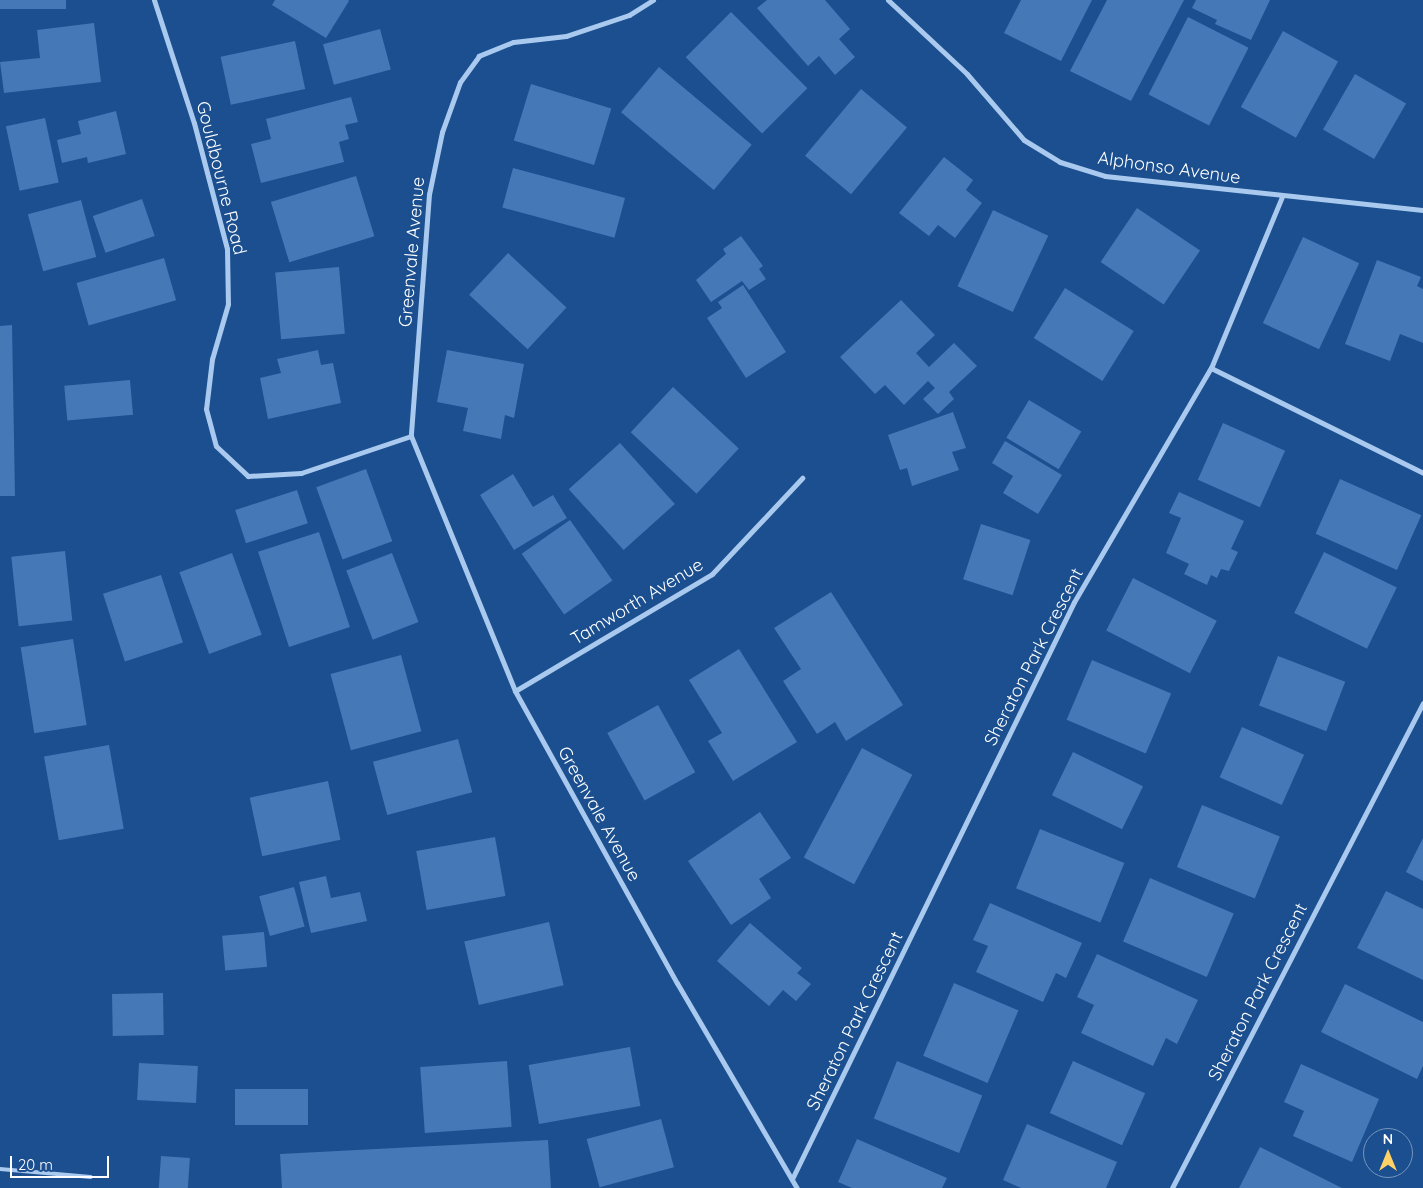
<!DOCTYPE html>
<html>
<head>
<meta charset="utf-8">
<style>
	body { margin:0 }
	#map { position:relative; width:1423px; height:1188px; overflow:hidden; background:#1b4f8f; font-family:Quicksand,sans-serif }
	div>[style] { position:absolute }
	.building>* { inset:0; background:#4478b7; transform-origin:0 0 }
	.service>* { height:4px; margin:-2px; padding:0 2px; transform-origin:2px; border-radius:2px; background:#a9c9ee }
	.minor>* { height:5px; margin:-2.5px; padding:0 2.5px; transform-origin:2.5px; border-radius:2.5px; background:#a9c9ee }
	span { translate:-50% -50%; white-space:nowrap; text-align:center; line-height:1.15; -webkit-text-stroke:4px #1b4f8f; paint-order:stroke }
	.street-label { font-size:18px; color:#fff }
	.north { position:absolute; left:1363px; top:1128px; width:50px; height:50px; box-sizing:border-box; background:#1b4f8f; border:1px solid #7695bc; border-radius:50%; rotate:0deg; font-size:14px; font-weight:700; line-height:20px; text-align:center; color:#fff }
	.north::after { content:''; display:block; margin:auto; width:18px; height:22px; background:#ffd166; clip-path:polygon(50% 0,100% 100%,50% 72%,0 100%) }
	.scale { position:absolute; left:10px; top:1156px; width:99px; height:22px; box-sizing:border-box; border:2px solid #fff; border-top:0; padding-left:6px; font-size:15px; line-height:18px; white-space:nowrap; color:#fff; -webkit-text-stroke:4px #1b4f8f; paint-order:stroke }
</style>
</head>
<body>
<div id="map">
	<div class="building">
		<i style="left:0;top:0;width:66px;height:9px"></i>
		<i style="clip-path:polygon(275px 0,348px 0,349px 1px,326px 38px,272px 5px)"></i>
		<i style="clip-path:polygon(767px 0,825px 0,850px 29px,839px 39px,855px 57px,835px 75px,819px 56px,808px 66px,757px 8px)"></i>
		<i style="clip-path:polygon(1021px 0,1092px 0,1061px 61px,1004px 33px)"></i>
		<i style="clip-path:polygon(1107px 0,1184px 0,1131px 101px,1070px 71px)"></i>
		<i style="clip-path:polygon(1196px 0,1270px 0,1251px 40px,1215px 24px,1217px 20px,1192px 8px)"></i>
		<i style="left:731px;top:12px;width:108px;height:64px;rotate:45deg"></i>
		<i style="left:1188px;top:17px;width:68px;height:87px;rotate:27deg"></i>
		<i style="clip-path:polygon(94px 23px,101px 82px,4px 93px,0 62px,40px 58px,37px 30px)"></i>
		<i style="left:380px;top:29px;width:42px;height:59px;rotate:75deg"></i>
		<i style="left:1283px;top:31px;width:63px;height:87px;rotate:29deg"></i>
		<i style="left:295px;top:41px;width:49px;height:76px;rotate:78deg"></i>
		<i style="left:659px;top:67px;width:121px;height:59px;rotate:40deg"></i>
		<i style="left:1355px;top:74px;width:59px;height:64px;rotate:30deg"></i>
		<i style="left:531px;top:84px;width:84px;height:59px;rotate:17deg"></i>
		<i style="left:861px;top:89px;width:60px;height:87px;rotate:40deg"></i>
		<i style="clip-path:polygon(351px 97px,358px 122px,345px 125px,349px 139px,339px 142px,344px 162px,261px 183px,251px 144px,271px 139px,266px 119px)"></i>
		<i style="clip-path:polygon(116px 111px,126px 154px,88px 163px,87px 157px,62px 163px,57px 140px,81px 134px,78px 121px)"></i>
		<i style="left:45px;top:118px;width:66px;height:40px;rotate:78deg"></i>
		<i style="clip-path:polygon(944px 157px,973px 180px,966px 190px,982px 203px,955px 238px,938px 225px,929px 236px,899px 213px)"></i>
		<i style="left:513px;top:168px;width:116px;height:41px;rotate:15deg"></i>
		<i style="left:356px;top:176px;width:63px;height:89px;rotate:73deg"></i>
		<i style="left:142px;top:199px;width:39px;height:52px;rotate:71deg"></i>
		<i style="left:81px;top:200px;width:59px;height:55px;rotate:75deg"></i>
		<i style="left:1137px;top:208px;width:76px;height:65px;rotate:34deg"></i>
		<i style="left:993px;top:210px;width:61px;height:84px;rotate:25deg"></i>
		<i style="clip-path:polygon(741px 236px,763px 266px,759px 269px,766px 279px,749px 290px,742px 281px,711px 302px,696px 280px,726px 254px,723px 249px)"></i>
		<i style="left:1303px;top:237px;width:62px;height:95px;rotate:25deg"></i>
		<i style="left:508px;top:253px;width:80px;height:57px;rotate:43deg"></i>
		<i style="left:164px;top:258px;width:44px;height:91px;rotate:74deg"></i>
		<i style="clip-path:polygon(1377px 260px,1421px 277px,1417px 286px,1423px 289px,1423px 343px,1400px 334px,1390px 361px,1345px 344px)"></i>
		<i style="left:339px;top:267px;width:67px;height:64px;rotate:85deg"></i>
		<i style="clip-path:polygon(743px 285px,786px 352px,746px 378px,707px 318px,722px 308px,718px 302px)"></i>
		<i style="left:1065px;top:288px;width:81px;height:59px;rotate:32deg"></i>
		<i style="clip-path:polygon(901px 300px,935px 335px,916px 353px,929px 367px,954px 343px,977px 366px,949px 392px,954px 399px,938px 414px,923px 399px,935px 388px,928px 381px,904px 405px,885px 385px,875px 394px,840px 357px)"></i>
		<i style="clip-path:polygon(12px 325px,15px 496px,0 496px,0 326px)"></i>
		<i style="clip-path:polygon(318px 350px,321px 365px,333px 363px,341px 403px,268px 419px,260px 378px,281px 373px,277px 359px)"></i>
		<i style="clip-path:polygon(447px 350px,524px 364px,514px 418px,505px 415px,501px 439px,463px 431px,468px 408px,437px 402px)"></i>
		<i style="left:130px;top:380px;width:35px;height:66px;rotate:85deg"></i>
		<i style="left:673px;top:387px;width:90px;height:62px;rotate:43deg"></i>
		<i style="left:1029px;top:400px;width:61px;height:44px;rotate:31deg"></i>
		<i style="clip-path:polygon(953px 412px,966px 448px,952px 452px,959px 470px,912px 486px,907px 468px,900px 470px,888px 435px)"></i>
		<i style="left:1223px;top:423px;width:68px;height:62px;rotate:24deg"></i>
		<i style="clip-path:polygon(1005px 441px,1062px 475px,1038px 514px,1003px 493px,1013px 476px,992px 463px)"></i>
		<i style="left:620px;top:443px;width:82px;height:69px;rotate:48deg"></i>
		<i style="left:366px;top:469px;width:77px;height:53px;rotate:70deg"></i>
		<i style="clip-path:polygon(513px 474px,533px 507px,553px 495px,567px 518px,514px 550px,480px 495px)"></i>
		<i style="left:1340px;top:479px;width:89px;height:60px;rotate:24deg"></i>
		<i style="left:297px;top:490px;width:35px;height:65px;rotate:72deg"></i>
		<i style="clip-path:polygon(1179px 492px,1244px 521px,1231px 549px,1238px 552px,1229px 571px,1221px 569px,1217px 578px,1211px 575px,1207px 585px,1184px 574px,1189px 564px,1166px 553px,1181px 518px,1169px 513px)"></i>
		<i style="left:570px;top:520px;width:74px;height:59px;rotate:55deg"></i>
		<i style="left:981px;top:524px;width:52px;height:58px;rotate:18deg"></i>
		<i style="left:319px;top:532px;width:100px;height:64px;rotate:72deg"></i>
		<i style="left:65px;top:551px;width:70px;height:54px;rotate:84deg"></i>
		<i style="left:1324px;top:552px;width:81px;height:68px;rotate:26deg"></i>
		<i style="left:232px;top:553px;width:87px;height:56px;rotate:70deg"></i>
		<i style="left:392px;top:553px;width:74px;height:49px;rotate:69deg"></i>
		<i style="left:161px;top:575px;width:71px;height:61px;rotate:72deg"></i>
		<i style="left:1133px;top:578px;width:94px;height:59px;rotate:27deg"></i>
		<i style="clip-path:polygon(831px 592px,903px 705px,846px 741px,835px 722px,817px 734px,783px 681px,801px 669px,774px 628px)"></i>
		<i style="left:73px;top:639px;width:87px;height:53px;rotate:81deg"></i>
		<i style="clip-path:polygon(739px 649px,797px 742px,733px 781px,708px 741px,722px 733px,689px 680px)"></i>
		<i style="left:401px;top:655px;width:79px;height:73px;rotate:75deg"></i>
		<i style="left:1278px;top:656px;width:72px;height:53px;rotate:21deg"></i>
		<i style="left:1092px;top:660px;width:86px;height:65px;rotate:23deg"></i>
		<i style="left:658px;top:705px;width:77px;height:58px;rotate:61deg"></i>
		<i style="left:1242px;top:727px;width:68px;height:55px;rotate:24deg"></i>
		<i style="left:458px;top:739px;width:55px;height:88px;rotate:75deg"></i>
		<i style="left:109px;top:745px;width:85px;height:66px;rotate:80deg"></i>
		<i style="left:862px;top:748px;width:57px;height:124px;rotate:28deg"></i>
		<i style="left:1073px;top:752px;width:78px;height:48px;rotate:26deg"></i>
		<i style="left:328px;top:781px;width:60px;height:80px;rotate:78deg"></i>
		<i style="left:1202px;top:805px;width:84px;height:67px;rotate:22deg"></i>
		<i style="clip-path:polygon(760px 812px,791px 858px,759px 879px,771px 898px,731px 925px,688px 861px)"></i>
		<i style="left:1040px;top:829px;width:91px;height:64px;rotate:22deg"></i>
		<i style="left:495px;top:837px;width:60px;height:80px;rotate:80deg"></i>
		<i style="clip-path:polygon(1423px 838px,1423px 881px,1406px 872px)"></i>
		<i style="clip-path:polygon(326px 876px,331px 898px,360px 892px,367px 921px,311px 933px,299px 882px)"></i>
		<i style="left:1150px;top:878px;width:91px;height:69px;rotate:23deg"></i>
		<i style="left:294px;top:887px;width:41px;height:36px;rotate:75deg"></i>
		<i style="clip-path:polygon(1386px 891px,1423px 909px,1423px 980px,1357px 948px)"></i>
		<i style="clip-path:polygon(990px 903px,1082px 943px,1066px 978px,1056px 973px,1043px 1002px,976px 972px,988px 946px,973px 940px)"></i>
		<i style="left:549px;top:922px;width:65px;height:87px;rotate:77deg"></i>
		<i style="clip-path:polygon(750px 923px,802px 968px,797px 973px,811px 984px,796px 1001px,783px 990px,769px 1006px,717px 961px)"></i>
		<i style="left:264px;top:932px;width:35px;height:42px;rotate:85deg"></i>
		<i style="clip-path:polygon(1097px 954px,1198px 1000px,1177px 1044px,1166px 1038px,1153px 1066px,1081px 1033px,1094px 1005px,1077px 997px)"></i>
		<i style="left:954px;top:983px;width:70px;height:79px;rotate:23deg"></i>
		<i style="clip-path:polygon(1345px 984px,1423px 1022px,1423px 1066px,1417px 1079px,1321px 1032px)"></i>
		<i style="left:163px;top:993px;width:42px;height:51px;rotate:89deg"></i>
		<i style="left:630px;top:1047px;width:60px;height:103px;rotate:80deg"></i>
		<i style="left:507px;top:1061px;width:66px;height:87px;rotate:86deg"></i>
		<i style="left:897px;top:1061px;width:92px;height:62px;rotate:22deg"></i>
		<i style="left:1073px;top:1061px;width:79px;height:57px;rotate:24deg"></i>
		<i style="left:139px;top:1063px;width:59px;height:37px;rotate:3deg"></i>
		<i style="clip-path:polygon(1301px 1064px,1379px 1099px,1352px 1162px,1293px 1136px,1304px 1111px,1284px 1102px)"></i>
		<i style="left:235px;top:1089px;width:73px;height:36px"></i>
		<i style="left:661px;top:1119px;width:50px;height:77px;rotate:75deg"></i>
		<i style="clip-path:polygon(1027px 1124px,1117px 1162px,1106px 1188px,1021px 1188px,1003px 1180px)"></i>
		<i style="clip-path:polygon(857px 1139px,947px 1178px,942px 1188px,852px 1188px,838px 1182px)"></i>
		<i style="clip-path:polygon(548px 1140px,551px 1188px,282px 1188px,280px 1154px)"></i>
		<i style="clip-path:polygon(1260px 1147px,1342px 1188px,1239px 1188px)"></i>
		<i style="left:161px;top:1156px;width:29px;height:32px;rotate:4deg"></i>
	</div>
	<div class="service">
		<i style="left:0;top:1169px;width:91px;rotate:5deg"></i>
	</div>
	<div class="minor">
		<i style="left:154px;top:0;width:129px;rotate:72deg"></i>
		<i style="left:194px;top:123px;width:130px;rotate:75.3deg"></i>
		<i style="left:227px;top:249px;width:55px;rotate:89deg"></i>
		<i style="left:228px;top:304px;width:57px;rotate:106.2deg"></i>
		<i style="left:212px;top:359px;width:50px;rotate:96.8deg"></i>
		<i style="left:206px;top:409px;width:38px;rotate:75deg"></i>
		<i style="left:216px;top:446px;width:44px;rotate:43.2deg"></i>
		<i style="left:248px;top:476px;width:53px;rotate:-3.2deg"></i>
		<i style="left:301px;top:473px;width:116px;rotate:-18.6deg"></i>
		<i style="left:653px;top:0;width:28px;rotate:148deg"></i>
		<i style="left:629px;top:15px;width:66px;rotate:161.6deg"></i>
		<i style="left:566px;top:36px;width:53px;rotate:173.5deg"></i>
		<i style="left:513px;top:42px;width:37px;rotate:158deg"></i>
		<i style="left:479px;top:56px;width:32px;rotate:126deg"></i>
		<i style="left:460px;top:82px;width:53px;rotate:109.8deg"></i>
		<i style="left:442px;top:132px;width:63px;rotate:101.8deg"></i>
		<i style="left:429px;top:194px;width:243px;rotate:94.3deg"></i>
		<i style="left:411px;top:436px;width:275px;rotate:67.8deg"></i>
		<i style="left:515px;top:691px;width:334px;rotate:61deg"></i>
		<i style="left:677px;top:983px;width:238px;rotate:59.7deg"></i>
		<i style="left:888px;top:0;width:108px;rotate:43.1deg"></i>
		<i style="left:967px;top:74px;width:87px;rotate:49.2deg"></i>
		<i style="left:1024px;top:140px;width:42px;rotate:31.4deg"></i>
		<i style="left:1060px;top:162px;width:47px;rotate:17.3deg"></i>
		<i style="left:1105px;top:176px;width:320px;rotate:6.1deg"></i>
		<i style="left:1211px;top:368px;width:237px;rotate:26.3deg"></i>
		<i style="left:515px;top:691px;width:229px;rotate:-30.7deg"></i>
		<i style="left:712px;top:574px;width:132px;rotate:-46.8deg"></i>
		<i style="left:792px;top:1179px;width:642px;rotate:-63.95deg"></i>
		<i style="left:1074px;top:602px;width:271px;rotate:-59.7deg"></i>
		<i style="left:1211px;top:368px;width:185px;rotate:-67.5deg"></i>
		<i style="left:1172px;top:1188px;width:546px;rotate:-62.64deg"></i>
	</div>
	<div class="street-label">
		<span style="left:1169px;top:168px;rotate:8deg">Alphonso Avenue</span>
		<span style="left:221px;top:178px;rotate:76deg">Gouldbourne Road</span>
		<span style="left:412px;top:252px;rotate:-85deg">Greenvale Avenue</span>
		<span style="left:637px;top:602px;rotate:-31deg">Tamworth Avenue</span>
		<span style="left:1034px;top:657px;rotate:-63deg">Sheraton Park Crescent</span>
		<span style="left:599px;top:814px;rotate:61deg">Greenvale Avenue</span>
		<span style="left:1258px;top:992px;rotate:-63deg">Sheraton Park Crescent</span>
		<span style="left:855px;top:1021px;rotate:-64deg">Sheraton Park Crescent</span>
	</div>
	<div class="north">N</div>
	<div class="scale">20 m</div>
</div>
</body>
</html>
